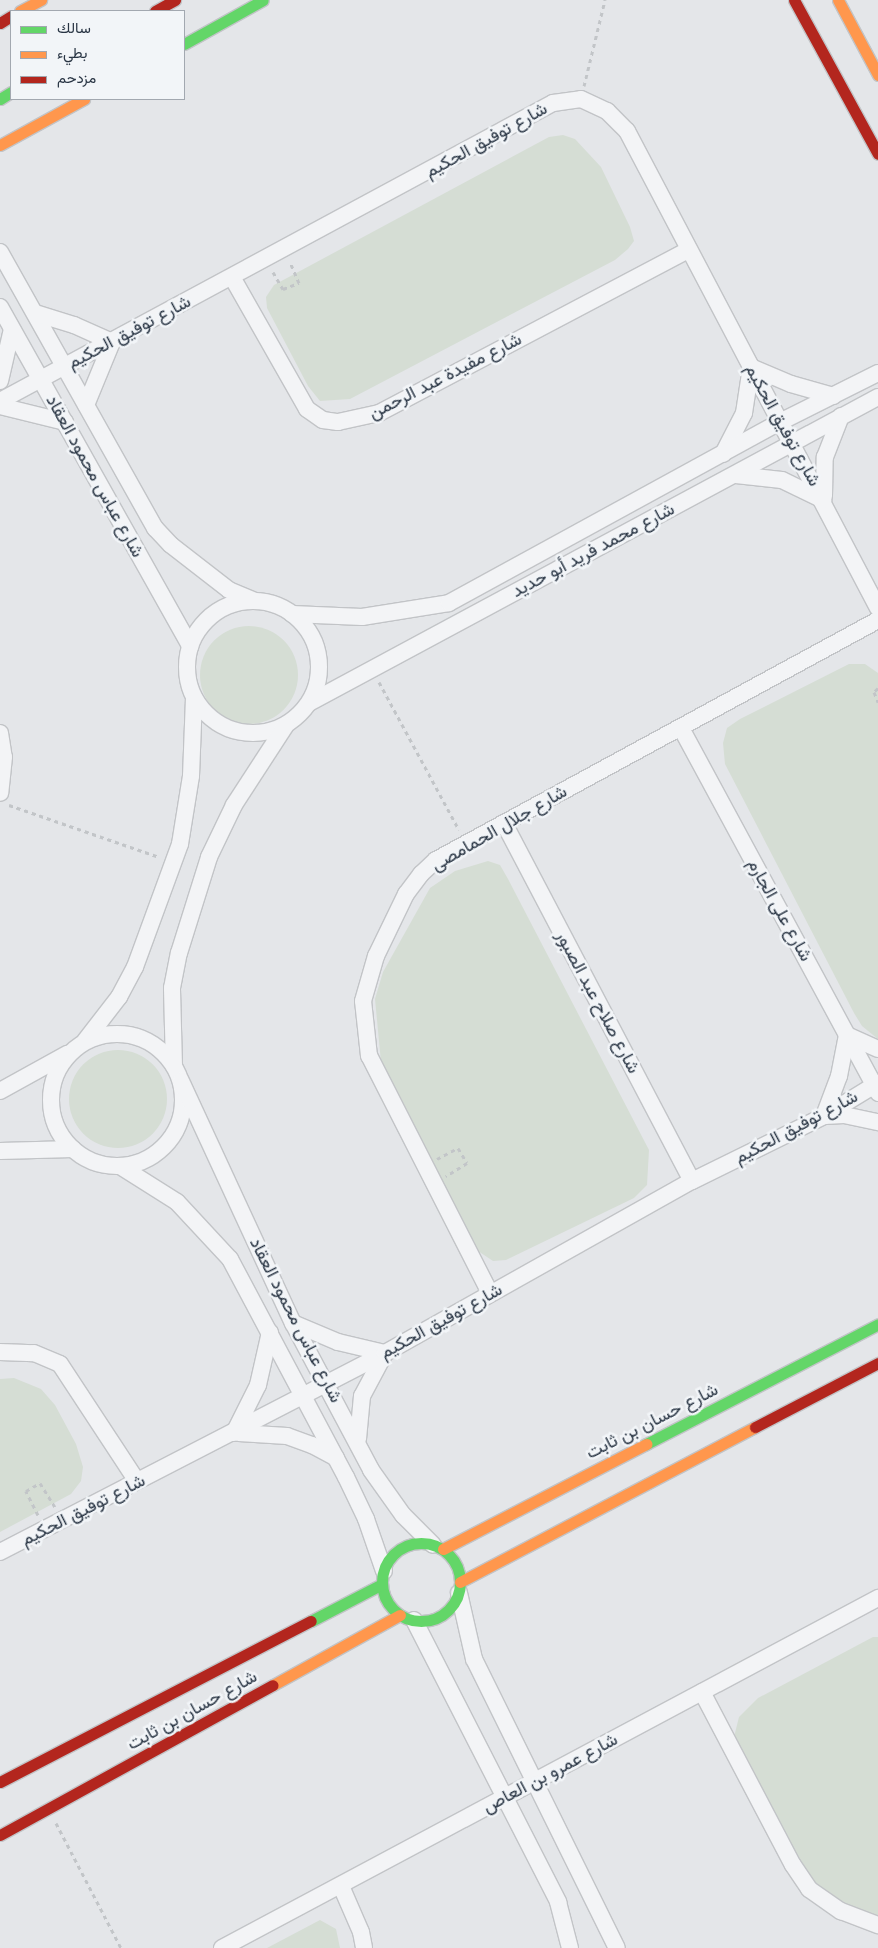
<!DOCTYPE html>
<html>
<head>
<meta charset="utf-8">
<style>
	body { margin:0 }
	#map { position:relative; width:878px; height:1948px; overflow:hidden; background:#e4e6e9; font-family:"Space Grotesk",Vazirmatn,sans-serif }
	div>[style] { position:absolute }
	.green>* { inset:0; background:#d5ddd4 }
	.round { border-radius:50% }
	.path>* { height:3px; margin-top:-1.5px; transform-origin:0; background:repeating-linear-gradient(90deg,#c2c5c8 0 4px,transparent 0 8px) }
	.roads { filter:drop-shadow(1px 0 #c2c4c7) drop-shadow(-1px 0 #c2c4c7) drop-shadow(0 1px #c2c4c7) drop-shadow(0 -1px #c2c4c7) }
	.street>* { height:16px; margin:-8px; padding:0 8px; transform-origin:8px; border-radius:8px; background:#f3f4f6 }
	.street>.ring { margin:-8px; padding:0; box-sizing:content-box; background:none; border:16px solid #f3f4f6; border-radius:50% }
	.fast>* { height:11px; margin:-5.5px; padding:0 5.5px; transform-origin:5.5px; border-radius:5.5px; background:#63d668 }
	.fast>.ring { margin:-5.5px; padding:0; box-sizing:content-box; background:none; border:11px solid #63d668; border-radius:50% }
	.slow>* { height:11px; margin:-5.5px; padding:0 5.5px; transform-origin:5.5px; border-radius:5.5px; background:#ff974d }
	.jam>* { height:11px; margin:-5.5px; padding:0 5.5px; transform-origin:5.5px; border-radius:5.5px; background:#b3261e }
	span { translate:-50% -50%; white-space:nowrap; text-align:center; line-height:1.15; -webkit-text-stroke:5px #f2f5f8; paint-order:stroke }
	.street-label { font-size:18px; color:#293544 }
	.legend { position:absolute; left:10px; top:10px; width:175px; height:90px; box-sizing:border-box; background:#f2f5f8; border:1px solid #a2a8b0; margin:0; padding:6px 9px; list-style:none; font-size:15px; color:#293544 }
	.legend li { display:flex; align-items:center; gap:10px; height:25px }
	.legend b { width:25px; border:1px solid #a2a8b0 }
</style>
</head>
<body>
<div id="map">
	<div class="green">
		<i style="clip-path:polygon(563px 135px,575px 139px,601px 167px,630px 227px,634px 241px,628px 249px,615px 260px,350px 399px,320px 401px,308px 386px,267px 308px,266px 297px,274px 285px,549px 137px)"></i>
		<i class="round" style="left:200px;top:626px;width:98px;height:98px"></i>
		<i style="clip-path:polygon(849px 664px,865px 664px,878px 673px,878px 1039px,862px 1026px,854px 1013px,725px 764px,723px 743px,727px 728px,740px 719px)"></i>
		<i style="clip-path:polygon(488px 861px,500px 865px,508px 879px,649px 1150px,647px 1185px,634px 1198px,506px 1260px,493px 1261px,478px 1251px,381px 1062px,375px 999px,383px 972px,430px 888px,455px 871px)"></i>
		<i class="round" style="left:69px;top:1050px;width:98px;height:98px"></i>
		<i style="clip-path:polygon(14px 1378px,41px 1389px,55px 1405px,76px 1444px,83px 1467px,81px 1481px,71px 1494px,0 1532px,0 1379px)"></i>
		<i style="clip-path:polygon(873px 1637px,878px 1637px,878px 1917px,837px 1903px,809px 1878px,734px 1737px,739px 1717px,758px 1698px)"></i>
		<i style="clip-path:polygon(320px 1920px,336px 1929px,340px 1948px,267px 1948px)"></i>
	</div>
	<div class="path">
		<i style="left:584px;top:86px;width:89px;rotate:-76.3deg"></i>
		<i style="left:273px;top:272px;width:20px;rotate:60deg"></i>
		<i style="left:283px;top:289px;width:17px;rotate:-21deg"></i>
		<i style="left:299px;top:283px;width:23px;rotate:-113deg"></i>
		<i style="left:379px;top:682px;width:168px;rotate:61.6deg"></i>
		<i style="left:878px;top:688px;width:6px;rotate:135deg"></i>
		<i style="left:874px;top:692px;width:11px;rotate:68deg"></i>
		<i style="left:9px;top:805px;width:159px;rotate:19.1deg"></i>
		<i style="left:437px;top:1159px;width:24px;rotate:-28deg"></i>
		<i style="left:458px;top:1148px;width:17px;rotate:59deg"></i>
		<i style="left:467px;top:1163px;width:25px;rotate:148deg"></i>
		<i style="left:38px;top:1515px;width:27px;rotate:-117deg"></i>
		<i style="left:26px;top:1491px;width:16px;rotate:-30deg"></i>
		<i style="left:40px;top:1483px;width:28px;rotate:58deg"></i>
		<i style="left:56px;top:1823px;width:141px;rotate:62.5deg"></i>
	</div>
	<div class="roads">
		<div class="street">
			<i style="left:0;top:252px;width:317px;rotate:60.7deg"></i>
			<i style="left:155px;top:528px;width:23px;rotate:47deg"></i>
			<i style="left:171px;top:545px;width:73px;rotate:37.8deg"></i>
			<i style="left:229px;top:590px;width:28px;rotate:23deg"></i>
			<i style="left:232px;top:277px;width:152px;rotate:60.4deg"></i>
			<i style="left:307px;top:409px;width:19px;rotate:35deg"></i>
			<i style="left:323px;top:420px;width:15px;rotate:8deg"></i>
			<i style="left:338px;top:422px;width:42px;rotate:-12.4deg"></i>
			<i style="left:379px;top:413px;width:349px;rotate:-27.8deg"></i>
			<i style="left:0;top:307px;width:389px;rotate:60.7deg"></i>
			<i style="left:35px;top:313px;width:41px;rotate:17.1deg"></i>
			<i style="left:74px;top:325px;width:42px;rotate:24.1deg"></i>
			<i style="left:112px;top:342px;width:68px;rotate:112.4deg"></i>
			<i style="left:0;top:381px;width:53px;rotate:-77deg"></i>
			<i style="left:0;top:401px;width:628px;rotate:-28.32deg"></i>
			<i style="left:553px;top:103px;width:28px;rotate:-8deg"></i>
			<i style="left:581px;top:99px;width:29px;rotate:25deg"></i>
			<i style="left:607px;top:111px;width:28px;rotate:45deg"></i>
			<i style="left:627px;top:131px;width:539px;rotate:62.25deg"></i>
			<i style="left:0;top:406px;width:67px;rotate:13.8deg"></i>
			<i style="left:723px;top:454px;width:46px;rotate:-62.9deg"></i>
			<i style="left:744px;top:413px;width:47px;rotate:-81.3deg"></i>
			<i style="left:751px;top:367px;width:43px;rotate:23deg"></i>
			<i style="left:791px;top:384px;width:44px;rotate:15.9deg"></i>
			<i style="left:736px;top:475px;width:46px;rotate:6.2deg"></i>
			<i style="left:782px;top:480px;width:46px;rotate:26deg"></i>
			<i style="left:824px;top:496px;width:39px;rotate:-89deg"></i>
			<i style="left:825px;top:457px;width:44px;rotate:-68.7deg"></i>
			<i class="ring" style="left:187px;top:601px;width:116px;height:116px"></i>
			<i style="left:292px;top:614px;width:70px;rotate:2.5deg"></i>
			<i style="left:362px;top:617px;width:88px;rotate:-9.1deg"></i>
			<i style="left:449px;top:603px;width:379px;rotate:-28.7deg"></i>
			<i style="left:782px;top:421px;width:107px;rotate:-26.6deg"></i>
			<i style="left:309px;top:703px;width:646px;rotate:-28.27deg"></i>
			<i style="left:681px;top:728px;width:415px;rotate:61.6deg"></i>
			<i style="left:0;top:733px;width:24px;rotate:81deg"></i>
			<i style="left:4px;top:757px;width:36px;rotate:96deg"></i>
			<i style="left:504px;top:823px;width:404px;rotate:62.3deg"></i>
			<i class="ring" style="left:51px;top:1034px;width:116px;height:116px"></i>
			<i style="left:85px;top:1041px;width:56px;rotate:-52.3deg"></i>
			<i style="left:119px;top:997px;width:34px;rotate:-62deg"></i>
			<i style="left:135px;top:967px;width:131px;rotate:-69.9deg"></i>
			<i style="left:180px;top:844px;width:69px;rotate:-80.8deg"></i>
			<i style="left:191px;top:776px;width:78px;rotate:-87.8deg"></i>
			<i style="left:878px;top:1049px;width:34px;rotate:-156deg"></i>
			<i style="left:847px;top:1035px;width:42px;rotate:101deg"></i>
			<i style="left:839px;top:1076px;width:43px;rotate:110.6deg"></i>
			<i style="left:824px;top:1116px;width:20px;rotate:-3deg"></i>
			<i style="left:844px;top:1115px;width:35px;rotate:12deg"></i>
			<i style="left:174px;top:1066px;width:78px;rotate:-91.5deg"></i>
			<i style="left:172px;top:988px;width:36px;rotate:-79deg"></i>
			<i style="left:179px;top:953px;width:101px;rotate:-72.6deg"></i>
			<i style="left:209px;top:857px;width:58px;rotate:-64.3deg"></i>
			<i style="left:234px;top:805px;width:95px;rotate:-57deg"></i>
			<i style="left:181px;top:1081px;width:267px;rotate:65.2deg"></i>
			<i style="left:293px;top:1323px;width:166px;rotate:62deg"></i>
			<i style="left:371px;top:1470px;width:55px;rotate:54.6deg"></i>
			<i style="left:403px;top:1515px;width:42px;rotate:45deg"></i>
			<i style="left:0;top:1091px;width:77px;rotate:-28.9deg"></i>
			<i style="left:0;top:1151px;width:73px;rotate:-1.6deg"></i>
			<i style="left:120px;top:1166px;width:67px;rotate:32.3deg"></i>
			<i style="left:177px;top:1202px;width:78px;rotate:47.1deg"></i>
			<i style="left:230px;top:1259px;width:247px;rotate:62deg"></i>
			<i style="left:346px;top:1477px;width:47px;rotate:64.5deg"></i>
			<i style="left:366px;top:1519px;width:55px;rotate:70.9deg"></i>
			<i style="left:490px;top:1293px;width:266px;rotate:-117deg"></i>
			<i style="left:369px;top:1056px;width:55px;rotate:-96.2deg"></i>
			<i style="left:363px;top:1001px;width:47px;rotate:-73.9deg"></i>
			<i style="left:376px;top:956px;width:69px;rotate:-64.2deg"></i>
			<i style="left:406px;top:894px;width:25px;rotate:-53deg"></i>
			<i style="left:421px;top:874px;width:21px;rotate:-43deg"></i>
			<i style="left:436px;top:860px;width:503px;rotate:-28.5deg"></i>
			<i style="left:293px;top:1323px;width:49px;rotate:22.9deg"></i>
			<i style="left:338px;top:1342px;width:48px;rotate:13.2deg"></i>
			<i style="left:385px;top:1353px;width:49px;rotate:118.1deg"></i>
			<i style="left:362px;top:1396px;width:43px;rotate:95.3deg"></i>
			<i style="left:0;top:1352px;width:34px;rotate:2deg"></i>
			<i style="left:34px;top:1353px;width:28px;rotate:23deg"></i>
			<i style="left:60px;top:1364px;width:140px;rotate:56.7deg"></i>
			<i style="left:234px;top:1433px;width:54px;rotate:-63.4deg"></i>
			<i style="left:258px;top:1385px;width:54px;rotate:-77.2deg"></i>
			<i style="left:239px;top:1433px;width:48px;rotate:3.6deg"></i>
			<i style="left:287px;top:1436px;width:27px;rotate:20deg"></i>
			<i style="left:312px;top:1445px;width:27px;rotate:28deg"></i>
			<i style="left:0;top:1552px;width:433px;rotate:-27.3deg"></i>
			<i style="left:385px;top:1353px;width:352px;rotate:-29.3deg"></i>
			<i style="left:692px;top:1181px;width:147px;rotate:-26.2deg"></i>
			<i style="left:824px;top:1116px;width:63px;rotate:-31.4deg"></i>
			<i style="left:459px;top:1593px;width:68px;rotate:77.2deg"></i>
			<i style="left:474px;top:1659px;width:322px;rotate:63.7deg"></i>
			<i style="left:414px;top:1620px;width:317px;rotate:62.9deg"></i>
			<i style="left:558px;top:1902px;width:48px;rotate:75.4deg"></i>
			<i style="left:702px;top:1692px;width:195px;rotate:62.3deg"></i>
			<i style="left:793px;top:1865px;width:29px;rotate:56deg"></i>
			<i style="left:809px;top:1889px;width:39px;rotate:35deg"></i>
			<i style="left:841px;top:1911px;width:40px;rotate:21deg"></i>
			<i style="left:341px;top:1886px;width:50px;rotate:66.5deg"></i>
			<i style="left:361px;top:1932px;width:16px;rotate:79deg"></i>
			<i style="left:222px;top:1948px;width:744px;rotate:-28.08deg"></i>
		</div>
		<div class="fast">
			<i style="left:184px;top:44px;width:90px;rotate:-29.1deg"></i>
			<i style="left:0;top:99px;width:13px;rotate:-32deg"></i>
			<i style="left:646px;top:1444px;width:261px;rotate:-27.3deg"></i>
			<i class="ring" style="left:382px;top:1543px;width:67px;height:67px"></i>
			<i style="left:311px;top:1621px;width:80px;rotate:-27.5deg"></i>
		</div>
		<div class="slow">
			<i style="left:838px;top:0;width:85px;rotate:61.9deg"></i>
			<i style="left:20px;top:11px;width:24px;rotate:-28deg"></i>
			<i style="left:0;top:145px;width:96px;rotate:-28.7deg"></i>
			<i style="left:443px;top:1549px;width:229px;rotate:-27.3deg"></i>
			<i style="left:460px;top:1582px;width:333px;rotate:-27.7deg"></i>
			<i style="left:273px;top:1685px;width:145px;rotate:-28.9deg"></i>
		</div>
		<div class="jam">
			<i style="left:794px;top:0;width:175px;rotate:61.4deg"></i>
			<i style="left:155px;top:11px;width:23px;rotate:-29deg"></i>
			<i style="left:0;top:23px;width:13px;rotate:-32deg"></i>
			<i style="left:755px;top:1427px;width:139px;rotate:-27.5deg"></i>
			<i style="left:0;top:1782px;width:350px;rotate:-27.4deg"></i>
			<i style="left:0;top:1835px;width:311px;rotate:-28.8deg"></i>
		</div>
	</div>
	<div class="street-label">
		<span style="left:486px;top:140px;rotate:-29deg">شارع توفيق الحكيم</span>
		<span style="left:129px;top:332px;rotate:-28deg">شارع توفيق الحكيم</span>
		<span style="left:445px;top:376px;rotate:-27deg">شارع مفيدة عبد الرحمن</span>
		<span style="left:783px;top:425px;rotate:61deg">شارع توفيق الحكيم</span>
		<span style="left:95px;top:476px;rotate:61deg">شارع عباس محمود العقاد</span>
		<span style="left:593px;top:550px;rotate:-28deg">شارع محمد فريد أبو حديد</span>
		<span style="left:499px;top:828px;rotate:-30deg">شارع جلال الحمامصى</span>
		<span style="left:780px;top:910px;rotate:61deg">شارع على الجارم</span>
		<span style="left:598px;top:1002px;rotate:62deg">شارع صلاح عبد الصبور</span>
		<span style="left:796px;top:1127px;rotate:-28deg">شارع توفيق الحكيم</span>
		<span style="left:296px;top:1320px;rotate:63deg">شارع عباس محمود العقاد</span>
		<span style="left:441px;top:1321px;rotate:-29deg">شارع توفيق الحكيم</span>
		<span style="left:652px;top:1421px;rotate:-27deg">شارع حسان بن ثابت</span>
		<span style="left:83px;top:1510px;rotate:-27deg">شارع توفيق الحكيم</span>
		<span style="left:192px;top:1710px;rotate:-29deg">شارع حسان بن ثابت</span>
		<span style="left:550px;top:1773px;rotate:-28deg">شارع عمرو بن العاص</span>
	</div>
	<ul class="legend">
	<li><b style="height:6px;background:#63d668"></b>سالك</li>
	<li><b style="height:6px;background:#ff974d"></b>بطيء</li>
	<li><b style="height:6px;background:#b3261e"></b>مزدحم</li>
	</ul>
</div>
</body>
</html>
